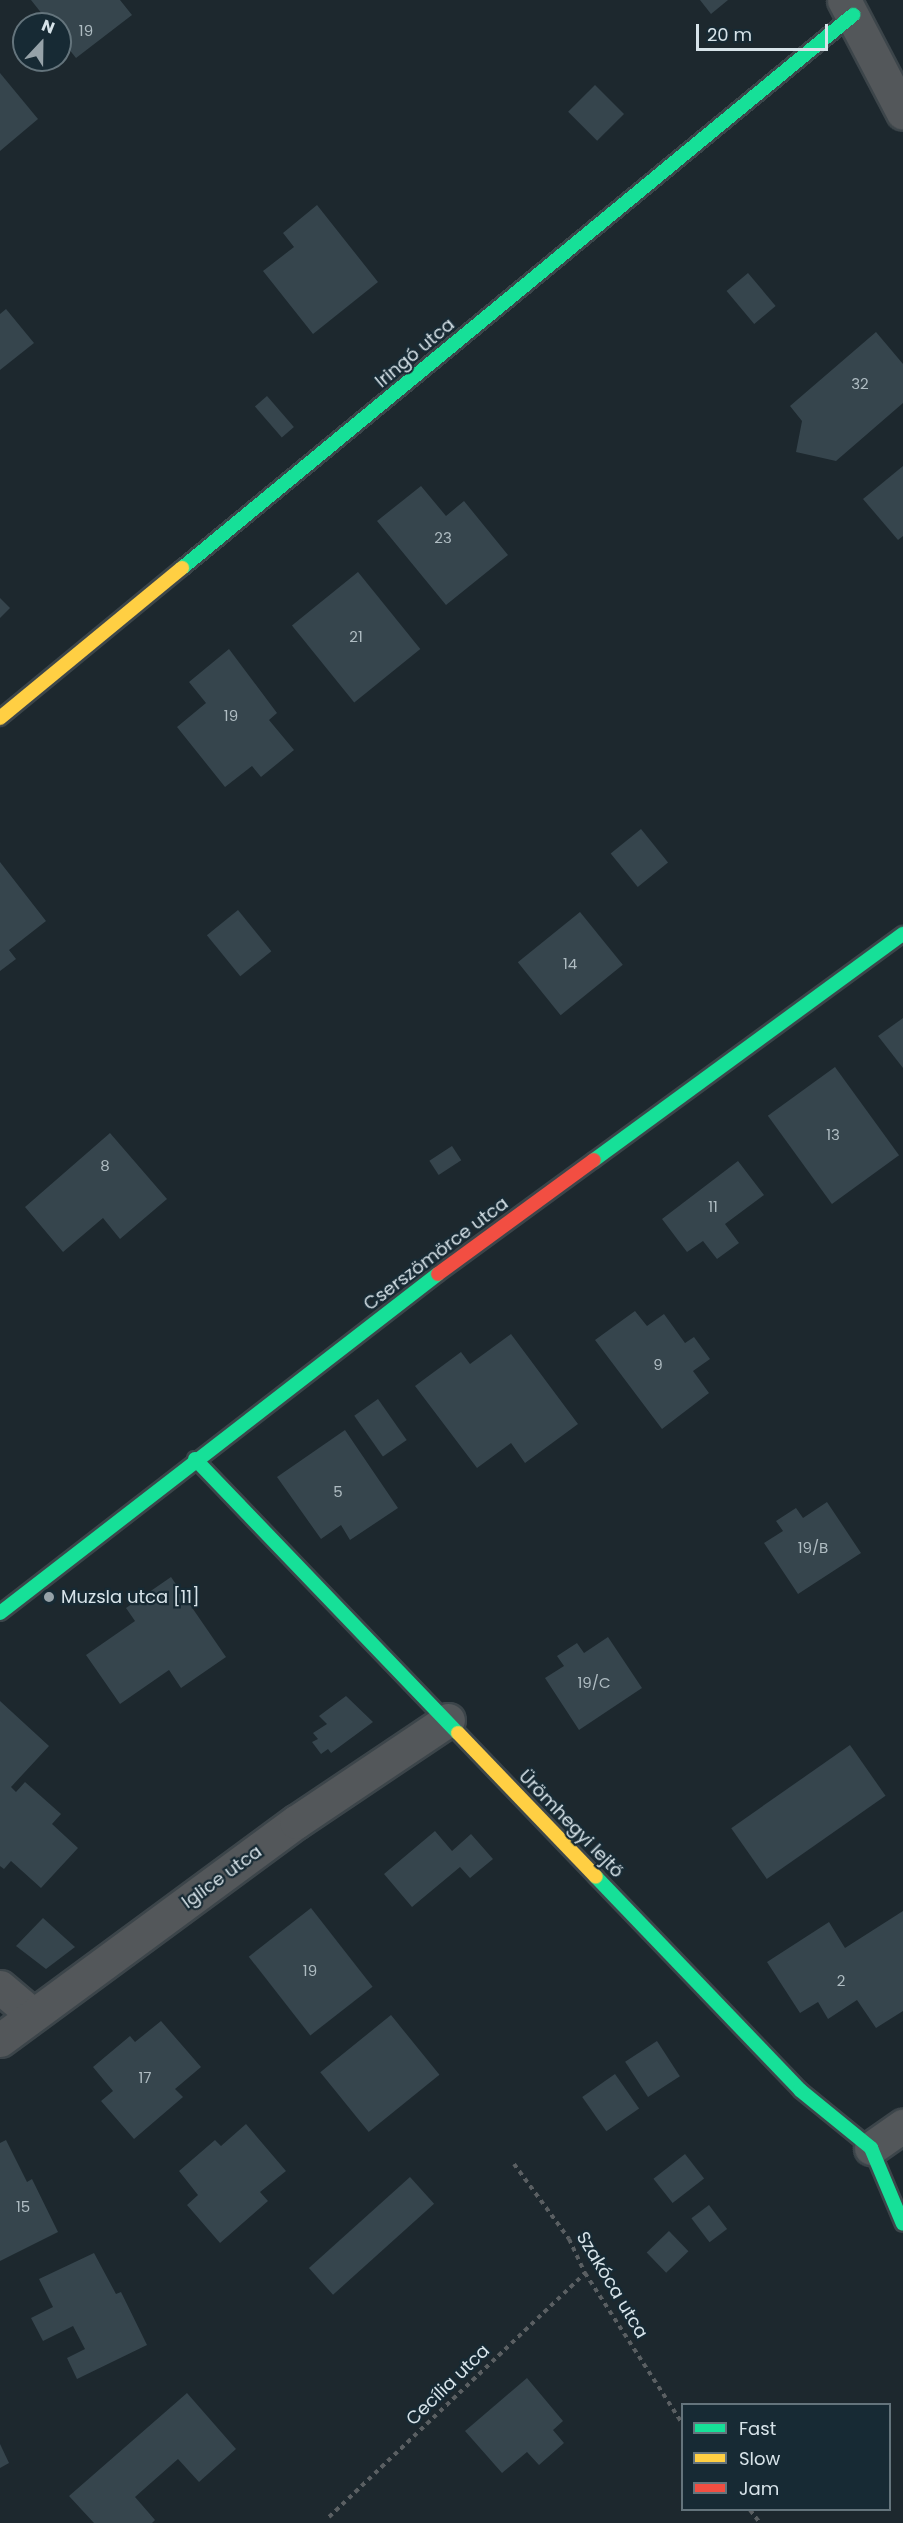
<!DOCTYPE html>
<html>
<head>
<meta charset="utf-8">
<style>
	body { margin:0 }
	#map { position:relative; width:903px; height:2523px; overflow:hidden; background:#1d282e; font-family:Poppins,sans-serif }
	div>[style] { position:absolute }
	.building>* { inset:0; background:#36454d; transform-origin:0 0 }
	.path>* { height:4px; margin-top:-2px; transform-origin:0; background:repeating-linear-gradient(90deg,#5a5f62 0 4.5px,transparent 0 9px) }
	.roads { filter:drop-shadow(2px 0 #3c454a) drop-shadow(-2px 0 #3c454a) drop-shadow(0 2px #3c454a) drop-shadow(0 -2px #3c454a) }
	.street>* { height:33px; margin:-16.5px; padding:0 16.5px; transform-origin:16.5px; border-radius:16.5px; background:#53575a }
	.fast>* { height:14px; margin:-7px; padding:0 7px; transform-origin:7px; border-radius:7px; background:#16e098 }
	.slow>* { height:14px; margin:-7px; padding:0 7px; transform-origin:7px; border-radius:7px; background:#ffcf43 }
	.jam>* { height:14px; margin:-7px; padding:0 7px; transform-origin:7px; border-radius:7px; background:#f24e42 }
	.dots>* { width:16px; height:16px; translate:-50% -50%; box-sizing:border-box; border:3px solid #172a34; border-radius:50% }
	span { translate:-50% -50%; white-space:nowrap; text-align:center; line-height:1.15; -webkit-text-stroke:4.5px #172a34; paint-order:stroke }
	.number-label { font-size:15px; color:#afbcc2 }
	.number-label span { -webkit-text-stroke-width:0 }
	.street-label { font-size:18px; color:#d7e3e9 }
	.poi-label { font-size:18px; color:#d7e3e9 }
	.left { translate:0 -50%; text-align:left }
	.legend { position:absolute; left:681px; top:2403px; width:210px; height:108px; box-sizing:border-box; background:#172a34; border:2px solid #64747c; margin:0; padding:8px 10px; list-style:none; font-size:18px; color:#d7e3e9 }
	.legend li { display:flex; align-items:center; gap:12px; height:30px }
	.legend b { width:30px; border:2px solid #64747c }
	.north { position:absolute; left:12px; top:12px; width:60px; height:60px; box-sizing:border-box; background:#172a34; border:2px solid #64747c; border-radius:50%; rotate:22deg; font-size:16px; font-weight:700; line-height:24px; text-align:center; color:#d7e3e9 }
	.north::after { content:''; display:block; margin:auto; width:21px; height:27px; background:#96a2a8; clip-path:polygon(50% 0,100% 100%,50% 72%,0 100%) }
	.scale { position:absolute; left:696px; top:24px; width:132px; height:27px; box-sizing:border-box; border:3px solid #d7e3e9; border-top:0; padding-left:8px; font-size:18px; line-height:21px; white-space:nowrap; color:#d7e3e9; -webkit-text-stroke:4px #172a34; paint-order:stroke }
</style>
</head>
<body>
<div id="map">
	<div class="building">
		<i style="clip-path:polygon(31px 0,120px 0,132px 15px,76px 58px,60px 38px,60px 24px,50px 24px)"></i>
		<i style="clip-path:polygon(700px 0,728px 0,711px 14px)"></i>
		<i style="clip-path:polygon(0 73px,38px 119px,0 151px)"></i>
		<i style="left:595px;top:85px;width:41px;height:38px;rotate:45deg"></i>
		<i style="clip-path:polygon(317px 205px,378px 282px,313px 334px,263px 271px,294px 247px,283px 233px)"></i>
		<i style="left:748px;top:273px;width:43px;height:28px;rotate:50deg"></i>
		<i style="clip-path:polygon(6px 309px,34px 343px,0 370px,0 314px)"></i>
		<i style="clip-path:polygon(876px 332px,903px 364px,903px 403px,836px 461px,796px 452px,802px 421px,790px 406px)"></i>
		<i style="left:267px;top:396px;width:41px;height:16px;rotate:49deg"></i>
		<i style="clip-path:polygon(903px 466px,903px 536px,898px 540px,863px 499px)"></i>
		<i style="clip-path:polygon(421px 486px,446px 516px,464px 501px,508px 555px,446px 605px,377px 521px)"></i>
		<i style="left:358px;top:572px;width:99px;height:85px;rotate:51deg"></i>
		<i style="clip-path:polygon(0 598px,10px 608px,0 618px)"></i>
		<i style="clip-path:polygon(229px 649px,277px 713px,269px 720px,294px 750px,261px 777px,252px 766px,225px 787px,177px 727px,206px 703px,189px 682px)"></i>
		<i style="left:641px;top:829px;width:43px;height:39px;rotate:51deg"></i>
		<i style="clip-path:polygon(0 862px,46px 921px,9px 950px,16px 959px,0 971px)"></i>
		<i style="left:238px;top:910px;width:53px;height:40px;rotate:51deg"></i>
		<i style="left:580px;top:912px;width:68px;height:80px;rotate:51deg"></i>
		<i style="clip-path:polygon(903px 1018px,903px 1068px,878px 1036px)"></i>
		<i style="left:835px;top:1067px;width:109px;height:83px;rotate:54deg"></i>
		<i style="clip-path:polygon(110px 1133px,167px 1199px,120px 1239px,103px 1218px,63px 1252px,25px 1207px)"></i>
		<i style="left:452px;top:1146px;width:17px;height:27px;rotate:57deg"></i>
		<i style="clip-path:polygon(738px 1161px,764px 1195px,725px 1224px,739px 1243px,717px 1259px,703px 1241px,687px 1252px,662px 1219px)"></i>
		<i style="clip-path:polygon(635px 1311px,647px 1326px,664px 1314px,685px 1343px,694px 1337px,710px 1359px,693px 1371px,709px 1393px,662px 1429px,595px 1340px)"></i>
		<i style="clip-path:polygon(511px 1334px,578px 1424px,525px 1463px,511px 1443px,477px 1468px,415px 1386px,461px 1352px,470px 1364px)"></i>
		<i style="left:378px;top:1399px;width:50px;height:29px;rotate:55deg"></i>
		<i style="clip-path:polygon(345px 1430px,398px 1508px,350px 1540px,341px 1525px,321px 1539px,277px 1477px)"></i>
		<i style="clip-path:polygon(827px 1502px,861px 1553px,798px 1594px,764px 1543px,783px 1531px,776px 1521px,796px 1508px,803px 1518px)"></i>
		<i style="clip-path:polygon(171px 1577px,226px 1657px,181px 1688px,169px 1670px,120px 1704px,86px 1655px,135px 1621px,126px 1608px)"></i>
		<i style="clip-path:polygon(608px 1637px,642px 1688px,579px 1730px,545px 1678px,564px 1666px,557px 1656px,577px 1643px,584px 1653px)"></i>
		<i style="clip-path:polygon(346px 1696px,373px 1722px,331px 1753px,328px 1749px,321px 1754px,312px 1742px,318px 1739px,313px 1733px,327px 1724px,319px 1716px)"></i>
		<i style="clip-path:polygon(0 1701px,49px 1746px,11px 1787px,16px 1792px,25px 1782px,61px 1814px,52px 1824px,78px 1848px,41px 1888px,11px 1861px,4px 1869px,0 1866px)"></i>
		<i style="left:850px;top:1745px;width:62px;height:145px;rotate:55deg"></i>
		<i style="clip-path:polygon(435px 1831px,452px 1851px,471px 1834px,493px 1859px,470px 1878px,460px 1867px,412px 1907px,384px 1874px)"></i>
		<i style="left:311px;top:1908px;width:100px;height:79px;rotate:52deg"></i>
		<i style="clip-path:polygon(903px 1911px,903px 2011px,876px 2028px,857px 2000px,828px 2019px,818px 2002px,800px 2013px,767px 1962px,829px 1922px,845px 1948px)"></i>
		<i style="clip-path:polygon(43px 1918px,75px 1947px,46px 1969px,16px 1946px)"></i>
		<i style="left:391px;top:2015px;width:77px;height:91px;rotate:51deg"></i>
		<i style="clip-path:polygon(161px 2021px,201px 2067px,175px 2089px,183px 2097px,134px 2139px,101px 2101px,113px 2091px,93px 2067px,130px 2036px,135px 2042px)"></i>
		<i style="left:657px;top:2041px;width:42px;height:38px;rotate:57deg"></i>
		<i style="left:615px;top:2074px;width:42px;height:40px;rotate:55deg"></i>
		<i style="clip-path:polygon(246px 2124px,286px 2171px,260px 2192px,268px 2201px,220px 2243px,187px 2205px,198px 2195px,179px 2171px,215px 2140px,221px 2146px)"></i>
		<i style="clip-path:polygon(6px 2140px,27px 2182px,32px 2179px,58px 2232px,0 2261px,0 2143px)"></i>
		<i style="left:685px;top:2154px;width:31px;height:40px;rotate:52deg"></i>
		<i style="left:410px;top:2177px;width:36px;height:136px;rotate:48deg"></i>
		<i style="left:709px;top:2205px;width:30px;height:22px;rotate:53deg"></i>
		<i style="left:669px;top:2231px;width:28px;height:31px;rotate:46deg"></i>
		<i style="clip-path:polygon(94px 2253px,116px 2294px,121px 2292px,147px 2345px,77px 2379px,67px 2358px,85px 2349px,73px 2326px,43px 2341px,31px 2318px,53px 2307px,39px 2279px)"></i>
		<i style="clip-path:polygon(527px 2378px,563px 2421px,553px 2430px,564px 2443px,539px 2465px,527px 2452px,502px 2473px,465px 2431px)"></i>
		<i style="clip-path:polygon(187px 2393px,236px 2449px,199px 2482px,178px 2459px,135px 2497px,155px 2520px,152px 2523px,94px 2523px,69px 2496px)"></i>
		<i style="clip-path:polygon(0 2444px,9px 2463px,0 2468px)"></i>
	</div>
	<div class="path">
		<i style="left:514px;top:2164px;width:93px;rotate:53.7deg"></i>
		<i style="left:569px;top:2239px;width:38px;rotate:65deg"></i>
		<i style="left:585px;top:2273px;width:179px;rotate:57.1deg"></i>
		<i style="left:750px;top:2510px;width:16px;rotate:52deg"></i>
		<i style="left:329px;top:2517px;width:354px;rotate:-43.6deg"></i>
	</div>
	<div class="roads">
		<div class="street">
			<i style="left:844px;top:0;width:127px;rotate:62.4deg"></i>
			<i style="left:0;top:1987px;width:43px;rotate:40.3deg"></i>
			<i style="left:0;top:2040px;width:368px;rotate:-36.4deg"></i>
			<i style="left:296px;top:1822px;width:183px;rotate:-33.9deg"></i>
			<i style="left:871px;top:2148px;width:39px;rotate:-35deg"></i>
		</div>
		<div class="fast">
			<i style="left:182px;top:568px;width:870px;rotate:-39.49deg"></i>
			<i style="left:594px;top:1160px;width:383px;rotate:-36.2deg"></i>
			<i style="left:195px;top:1459px;width:380px;rotate:46.2deg"></i>
			<i style="left:0;top:1613px;width:554px;rotate:-37.74deg"></i>
			<i style="left:596px;top:1877px;width:295px;rotate:46.2deg"></i>
			<i style="left:800px;top:2090px;width:92px;rotate:39.2deg"></i>
			<i style="left:871px;top:2148px;width:82px;rotate:67.2deg"></i>
		</div>
		<div class="slow">
			<i style="left:0;top:718px;width:236px;rotate:-39.5deg"></i>
			<i style="left:458px;top:1733px;width:199px;rotate:46.2deg"></i>
		</div>
		<div class="jam">
			<i style="left:438px;top:1274px;width:193px;rotate:-36.2deg"></i>
		</div>
	</div>
	<div class="dots">
		<i style="left:49px;top:1597px;background:#96a2a8"></i>
	</div>
	<div class="number-label">
		<span style="left:86px;top:31px">19</span>
		<span style="left:860px;top:384px">32</span>
		<span style="left:443px;top:538px">23</span>
		<span style="left:356px;top:637px">21</span>
		<span style="left:231px;top:716px">19</span>
		<span style="left:570px;top:964px">14</span>
		<span style="left:833px;top:1135px">13</span>
		<span style="left:105px;top:1166px">8</span>
		<span style="left:713px;top:1207px">11</span>
		<span style="left:658px;top:1365px">9</span>
		<span style="left:338px;top:1492px">5</span>
		<span style="left:813px;top:1548px">19/B</span>
		<span style="left:594px;top:1683px">19/C</span>
		<span style="left:310px;top:1971px">19</span>
		<span style="left:841px;top:1981px">2</span>
		<span style="left:145px;top:2078px">17</span>
		<span style="left:23px;top:2207px">15</span>
	</div>
	<div class="street-label">
		<span style="left:415px;top:353px;rotate:-40deg">Iringó utca</span>
		<span style="left:436px;top:1254px;rotate:-37deg">Cserszömörce utca</span>
		<span style="left:571px;top:1824px;rotate:46deg">Ürömhegyi lejtő</span>
		<span style="left:222px;top:1877px;rotate:-36deg">Iglice utca</span>
		<span style="left:612px;top:2285px;rotate:59deg">Szakóca utca</span>
		<span style="left:448px;top:2385px;rotate:-44deg">Cecília utca</span>
	</div>
	<div class="poi-label">
		<span class="left" style="left:61px;top:1597px">Muzsla utca [11]</span>
	</div>
	<ul class="legend">
	<li><b style="height:8px;background:#16e098"></b>Fast</li>
	<li><b style="height:8px;background:#ffcf43"></b>Slow</li>
	<li><b style="height:8px;background:#f24e42"></b>Jam</li>
	</ul>
	<div class="north">N</div>
	<div class="scale">20 m</div>
</div>
</body>
</html>
